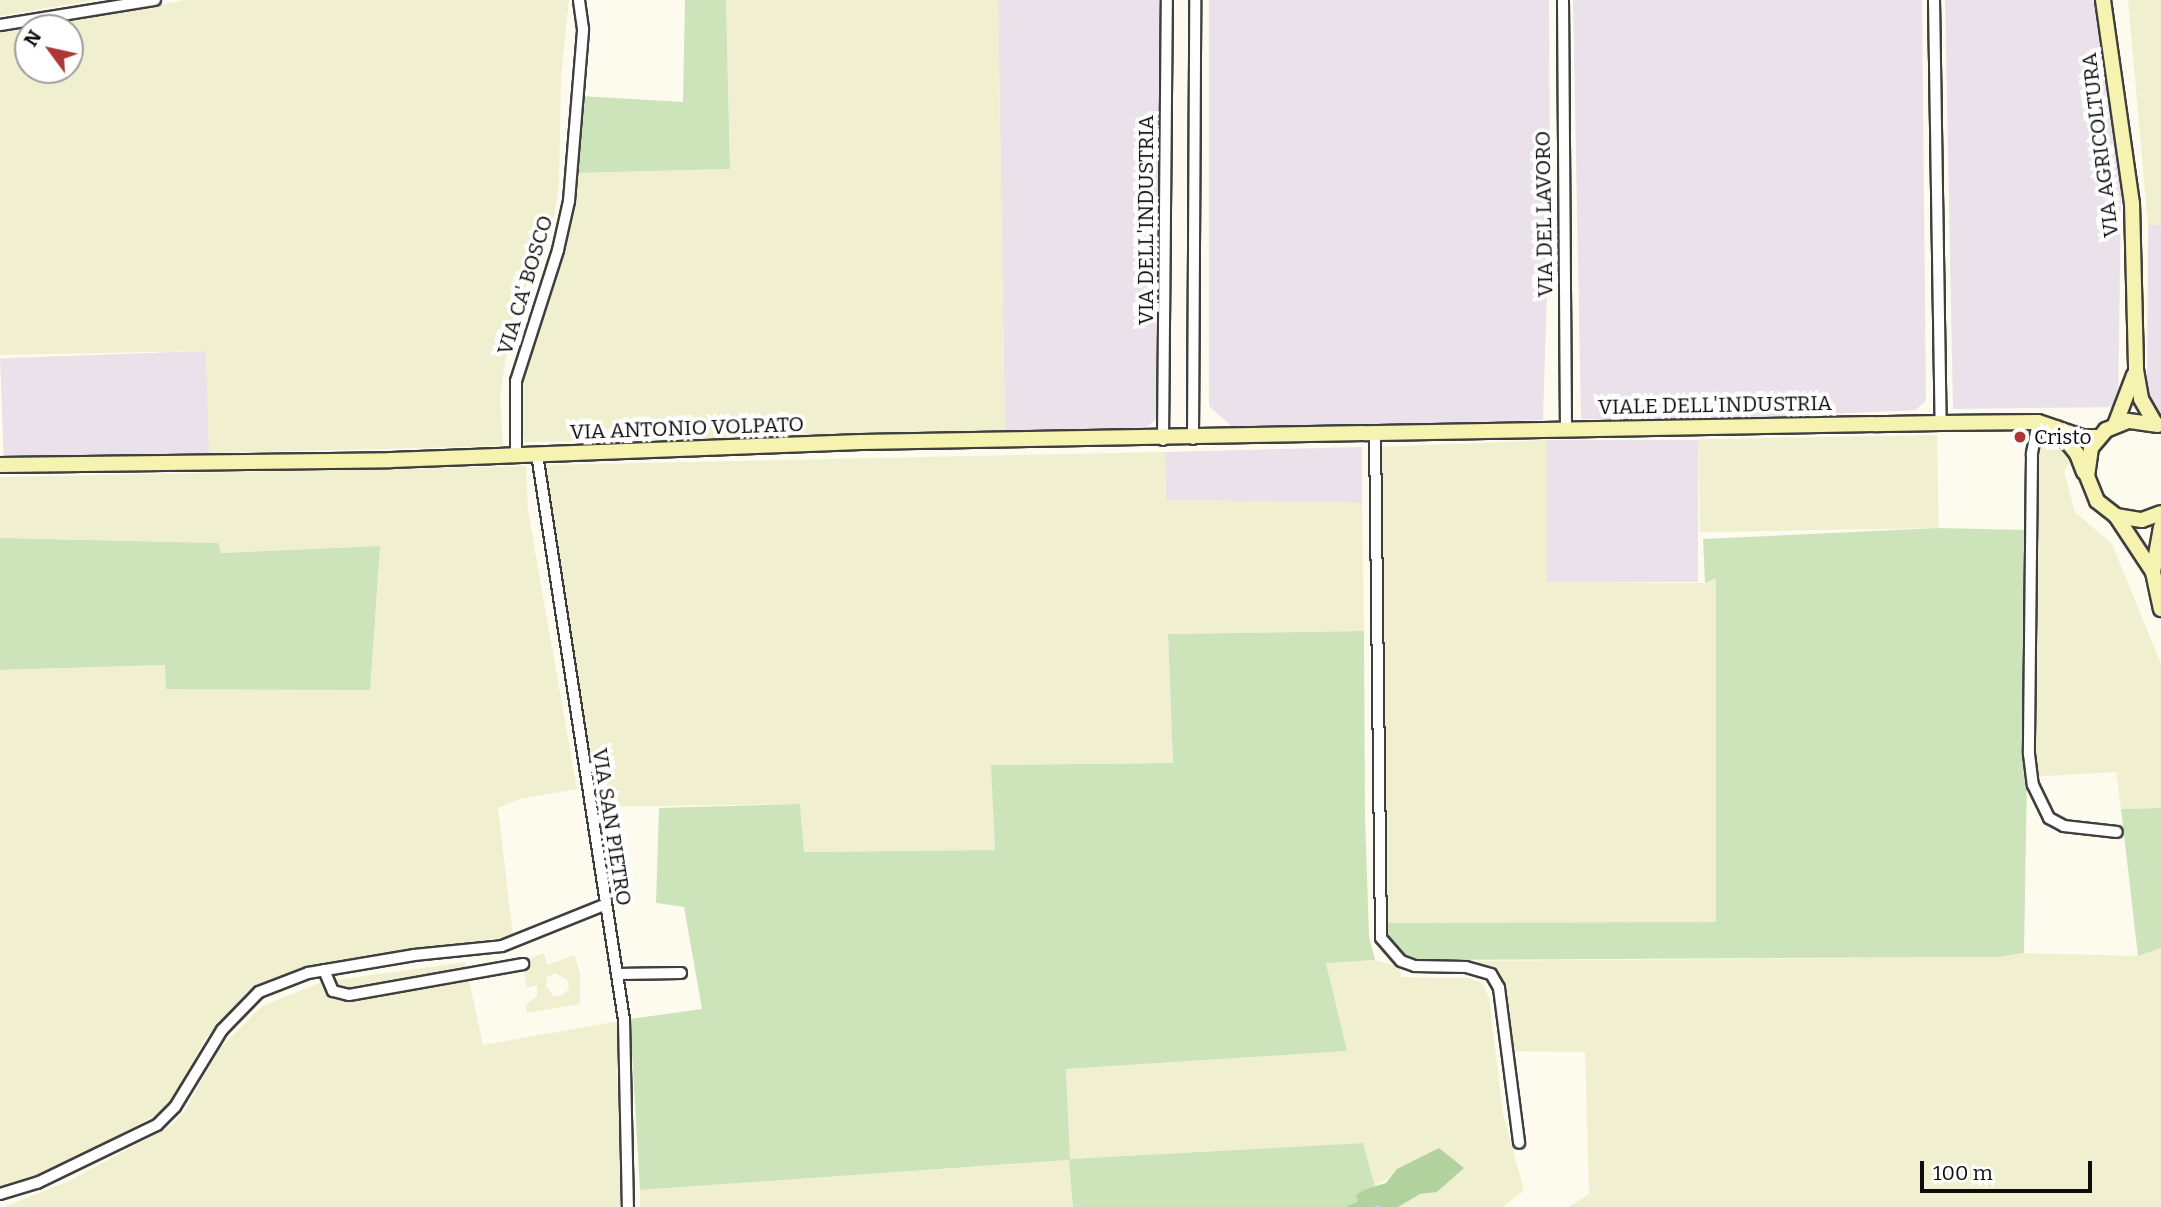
<!DOCTYPE html>
<html>
<head>
<meta charset="utf-8">
<style>
	body { margin:0 }
	#map { position:relative; width:2161px; height:1207px; overflow:hidden; background:#fdfbee; font-family:Bitter,serif }
	div>[style] { position:absolute }
	.industrial>* { inset:0; background:#eae1ea; transform-origin:0 0 }
	.farmland>* { inset:0; background:#f0f0d0; transform-origin:0 0 }
	.green>* { inset:0; background:#cde4bb }
	.forest>* { inset:0; background:#b1d29c }
	.stream>* { height:3.5px; margin:-1.75px; padding:0 1.75px; transform-origin:1.75px; border-radius:1.75px; background:#b8d7ef }
	.roads { filter:drop-shadow(2px 0 #3f3f3f) drop-shadow(-2px 0 #3f3f3f) drop-shadow(0 2px #3f3f3f) drop-shadow(0 -2px #3f3f3f) }
	.street>* { height:10px; margin:-5px; padding:0 5px; transform-origin:5px; border-radius:5px; background:#fff }
	.secondary>* { height:14px; margin:-7px; padding:0 7px; transform-origin:7px; border-radius:7px; background:#f6f3b0 }
	.dots>* { width:19px; height:19px; translate:-50% -50%; box-sizing:border-box; border:4px solid #fff; border-radius:50% }
	span { translate:-50% -50%; white-space:nowrap; text-align:center; line-height:1.15; -webkit-text-stroke:7px #fff; paint-order:stroke }
	.street-label { font-size:21px; color:#0c0c0c }
	.poi-label { font-size:21px; color:#0c0c0c }
	.left { translate:0 -50%; text-align:left }
	.north { position:absolute; left:14px; top:14px; width:70px; height:70px; box-sizing:border-box; background:#fff; border:2px solid #9e9e9e; border-radius:50%; rotate:303deg; font-size:19px; font-weight:700; line-height:28px; text-align:center; color:#0c0c0c }
	.north::after { content:''; display:block; margin:auto; width:24px; height:32px; background:#ac3734; clip-path:polygon(50% 0,100% 100%,50% 72%,0 100%) }
	.scale { position:absolute; left:1920px; top:1161px; width:172px; height:32px; box-sizing:border-box; border:4px solid #0c0c0c; border-top:0; padding-left:9px; font-size:21px; line-height:24px; white-space:nowrap; color:#0c0c0c; -webkit-text-stroke:5px #fff; paint-order:stroke }
</style>
</head>
<body>
<div id="map">
	<div class="industrial">
		<i style="clip-path:polygon(998px 0,1165px 0,1156px 419px,1141px 432px,1005px 434px)"></i>
		<i style="clip-path:polygon(1209px 0,1549px 0,1550px 189px,1543px 420px,1236px 430px,1209px 406px)"></i>
		<i style="clip-path:polygon(1573px 0,1922px 0,1926px 400px,1916px 410px,1698px 420px,1581px 419px)"></i>
		<i style="clip-path:polygon(1945px 0,2108px 0,2122px 127px,2118px 407px,1953px 409px)"></i>
		<i style="clip-path:polygon(2148px 225px,2161px 225px,2161px 415px,2147px 399px)"></i>
		<i style="left:206px;top:351px;width:102px;height:206px;rotate:88deg"></i>
		<i style="left:1547px;top:440px;width:151px;height:142px"></i>
		<i style="clip-path:polygon(1362px 447px,1362px 503px,1166px 500px,1165px 452px)"></i>
	</div>
	<div class="farmland">
		<i style="clip-path:polygon(0 0,94px 0,0 16px)"></i>
		<i style="clip-path:polygon(185px 0,569px 0,561px 77px,559px 186px,551px 233px,506px 356px,500px 395px,503px 446px,209px 453px,206px 351px,0 355px,0 33px,28px 29px,28px 70px,70px 70px,70px 28px,34px 28px)"></i>
		<i style="clip-path:polygon(726px 0,998px 0,1005px 434px,524px 442px,519px 396px,574px 202px,576px 173px,730px 169px)"></i>
		<i style="clip-path:polygon(2128px 0,2161px 0,2161px 225px,2148px 225px)"></i>
		<i style="left:1937px;top:435px;width:93px;height:239px;rotate:89deg"></i>
		<i style="clip-path:polygon(2028px 436px,2083px 439px,2064px 471px,2075px 512px,2112px 544px,2161px 664px,2161px 808px,2121px 809px,2116px 772px,2027px 777px,2024px 558px,2029px 530px)"></i>
		<i style="clip-path:polygon(1547px 440px,1547px 582px,1705px 583px,1716px 577px,1717px 922px,1386px 923px,1379px 447px)"></i>
		<i style="clip-path:polygon(1165px 452px,1166px 500px,1362px 503px,1364px 631px,1168px 634px,1173px 763px,992px 765px,995px 850px,804px 852px,800px 804px,596px 807px,543px 465px)"></i>
		<i style="clip-path:polygon(526px 466px,528px 511px,577px 789px,519px 799px,498px 808px,513px 936px,318px 965px,253px 991px,206px 1038px,170px 1102px,158px 1114px,62px 1166px,0 1190px,0 670px,166px 665px,166px 689px,380px 546px,220px 553px,217px 543px,0 538px,0 477px)"></i>
		<i style="clip-path:polygon(2151px 948px,2161px 948px,2161px 1207px,1568px 1207px,1589px 1194px,1585px 1052px,1513px 1051px,1505px 992px,1495px 972px,1473px 961px,1997px 957px,2024px 953px,2138px 956px)"></i>
		<i style="clip-path:polygon(evenodd,544px 953px,547px 965px,574px 955px,580px 973px,580px 1004px,527px 1013px,526px 1005px,537px 996px,537px 985px,527px 988px,522px 961px,544px 953px,555px 973px,567px 980px,569px 988px,563px 995px,553px 996px,546px 985px,547px 977px,555px 973px)"></i>
		<i style="clip-path:polygon(1375px 960px,1399px 967px,1401px 977px,1470px 978px,1483px 984px,1489px 998px,1503px 1114px,1524px 1190px,1503px 1207px,1398px 1207px,1420px 1194px,1437px 1192px,1463px 1169px,1439px 1148px,1375px 1186px,1363px 1143px,1070px 1159px,1066px 1069px,1346px 1051px,1326px 962px)"></i>
		<i style="clip-path:polygon(465px 962px,483px 1045px,619px 1021px,617px 1084px,623px 1207px,4px 1207px,69px 1181px,169px 1127px,184px 1112px,220px 1048px,262px 1006px,322px 982px)"></i>
		<i style="clip-path:polygon(1070px 1160px,1073px 1207px,640px 1207px,640px 1190px)"></i>
	</div>
	<div class="green">
		<i style="clip-path:polygon(685px 0,726px 0,730px 169px,576px 173px,581px 96px,683px 102px)"></i>
		<i style="clip-path:polygon(1938px 528px,2029px 530px,2024px 558px,2027px 777px,2024px 953px,1997px 957px,1404px 960px,1387px 947px,1386px 923px,1716px 922px,1716px 578px,1705px 583px,1703px 539px)"></i>
		<i style="clip-path:polygon(0 538px,218px 543px,221px 553px,380px 546px,370px 690px,166px 689px,165px 665px,0 670px)"></i>
		<i style="clip-path:polygon(1364px 631px,1365px 815px,1369px 936px,1375px 960px,1326px 963px,1347px 1051px,1066px 1069px,1070px 1159px,1363px 1143px,1375px 1186px,1366px 1189px,1358px 1201px,1345px 1207px,1073px 1207px,1069px 1160px,640px 1190px,630px 1019px,702px 1009px,684px 907px,656px 903px,659px 808px,800px 804px,804px 852px,995px 850px,991px 765px,1173px 763px,1168px 634px)"></i>
		<i style="clip-path:polygon(2161px 808px,2161px 948px,2138px 956px,2121px 809px)"></i>
	</div>
	<div class="forest">
		<i style="clip-path:polygon(1439px 1148px,1464px 1168px,1437px 1192px,1420px 1194px,1398px 1207px,1345px 1207px,1358px 1201px,1356px 1195px,1366px 1189px,1386px 1183px,1397px 1169px)"></i>
	</div>
	<div class="stream">
		<i style="left:1377px;top:1207px;width:1px"></i>
	</div>
	<div class="roads">
		<div class="street">
			<i style="left:1563px;top:0;width:428px;rotate:89.6deg"></i>
			<i style="left:1934px;top:0;width:423px;rotate:89.1deg"></i>
			<i style="left:0;top:25px;width:157px;rotate:-9.2deg"></i>
			<i style="left:2038px;top:422px;width:33px;rotate:101deg"></i>
			<i style="left:2032px;top:454px;width:300px;rotate:90.6deg"></i>
			<i style="left:2029px;top:754px;width:31px;rotate:83deg"></i>
			<i style="left:2033px;top:785px;width:37px;rotate:64deg"></i>
			<i style="left:2049px;top:818px;width:17px;rotate:28deg"></i>
			<i style="left:2064px;top:826px;width:53px;rotate:6.5deg"></i>
			<i style="left:1375px;top:432px;width:506px;rotate:89.32deg"></i>
			<i style="left:1381px;top:938px;width:30px;rotate:49deg"></i>
			<i style="left:1401px;top:961px;width:15px;rotate:20deg"></i>
			<i style="left:1415px;top:966px;width:51px;rotate:1.1deg"></i>
			<i style="left:1466px;top:967px;width:26px;rotate:16deg"></i>
			<i style="left:1491px;top:974px;width:16px;rotate:60deg"></i>
			<i style="left:1499px;top:988px;width:156px;rotate:82.6deg"></i>
			<i style="left:1193px;top:439px;width:439px;rotate:-89.7deg"></i>
			<i style="left:1163px;top:440px;width:440px;rotate:-89.5deg"></i>
			<i style="left:537px;top:454px;width:573px;rotate:81.26deg"></i>
			<i style="left:624px;top:1020px;width:187px;rotate:88.8deg"></i>
			<i style="left:516px;top:455px;width:74px;rotate:-90deg"></i>
			<i style="left:516px;top:381px;width:138px;rotate:-72.2deg"></i>
			<i style="left:558px;top:250px;width:50px;rotate:-77.3deg"></i>
			<i style="left:569px;top:201px;width:173px;rotate:-85.3deg"></i>
			<i style="left:583px;top:29px;width:29px;rotate:-98deg"></i>
			<i style="left:324px;top:970px;width:23px;rotate:67deg"></i>
			<i style="left:333px;top:991px;width:16px;rotate:14deg"></i>
			<i style="left:349px;top:995px;width:177px;rotate:-10.1deg"></i>
			<i style="left:617px;top:974px;width:64px;rotate:-0.9deg"></i>
			<i style="left:0;top:1194px;width:39px;rotate:-17deg"></i>
			<i style="left:37px;top:1183px;width:133px;rotate:-25.8deg"></i>
			<i style="left:157px;top:1125px;width:25px;rotate:-45deg"></i>
			<i style="left:175px;top:1107px;width:90px;rotate:-58.6deg"></i>
			<i style="left:222px;top:1030px;width:53px;rotate:-45.8deg"></i>
			<i style="left:259px;top:992px;width:53px;rotate:-21.2deg"></i>
			<i style="left:308px;top:973px;width:108px;rotate:-9.6deg"></i>
			<i style="left:414px;top:955px;width:88px;rotate:-5.8deg"></i>
			<i style="left:502px;top:946px;width:110px;rotate:-21.9deg"></i>
		</div>
		<div class="secondary">
			<i style="left:2103px;top:0;width:205px;rotate:81.9deg"></i>
			<i style="left:2132px;top:203px;width:167px;rotate:88.6deg"></i>
			<i style="left:2136px;top:370px;width:29px;rotate:80deg"></i>
			<i style="left:2141px;top:399px;width:28px;rotate:60deg"></i>
			<i style="left:2115px;top:425px;width:53px;rotate:-69.2deg"></i>
			<i style="left:2158px;top:425px;width:30px;rotate:-172deg"></i>
			<i style="left:2128px;top:421px;width:24px;rotate:158deg"></i>
			<i style="left:2106px;top:430px;width:23px;rotate:130deg"></i>
			<i style="left:2091px;top:448px;width:28px;rotate:98deg"></i>
			<i style="left:2087px;top:476px;width:27px;rotate:68deg"></i>
			<i style="left:2097px;top:501px;width:24px;rotate:38deg"></i>
			<i style="left:2116px;top:516px;width:26px;rotate:9deg"></i>
			<i style="left:2142px;top:520px;width:20px;rotate:-20deg"></i>
			<i style="left:2056px;top:428px;width:33px;rotate:51deg"></i>
			<i style="left:2077px;top:454px;width:19px;rotate:69deg"></i>
			<i style="left:0;top:465px;width:391px;rotate:-0.7deg"></i>
			<i style="left:391px;top:460px;width:470px;rotate:-2.2deg"></i>
			<i style="left:861px;top:442px;width:1080px;rotate:-1.01deg"></i>
			<i style="left:1941px;top:423px;width:97px;rotate:-0.6deg"></i>
			<i style="left:2038px;top:422px;width:46px;rotate:18.8deg"></i>
			<i style="left:2082px;top:437px;width:17px"></i>
			<i style="left:2116px;top:516px;width:67px;rotate:56.5deg"></i>
			<i style="left:2153px;top:572px;width:38px;rotate:78deg"></i>
			<i style="left:2153px;top:572px;width:46px;rotate:-79.9deg"></i>
		</div>
	</div>
	<div class="dots">
		<i style="left:2020px;top:437px;background:#ac3734"></i>
	</div>
	<div class="street-label">
		<span style="left:2100px;top:145px;rotate:-97deg">VIA AGRICOLTURA</span>
		<span style="left:1544px;top:214px;rotate:-91deg">VIA DEL LAVORO</span>
		<span style="left:1146px;top:220px;rotate:-90deg">VIA DELL'INDUSTRIA</span>
		<span style="left:525px;top:285px;rotate:-73deg">VIA CA' BOSCO</span>
		<span style="left:1715px;top:405px;rotate:-1deg">VIALE DELL'INDUSTRIA</span>
		<span style="left:687px;top:428px;rotate:-2deg">VIA ANTONIO VOLPATO</span>
		<span style="left:612px;top:827px;rotate:81deg">VIA SAN PIETRO</span>
	</div>
	<div class="poi-label">
		<span class="left" style="left:2034px;top:437px">Cristo</span>
	</div>
	<div class="north">N</div>
	<div class="scale">100 m</div>
</div>
</body>
</html>
